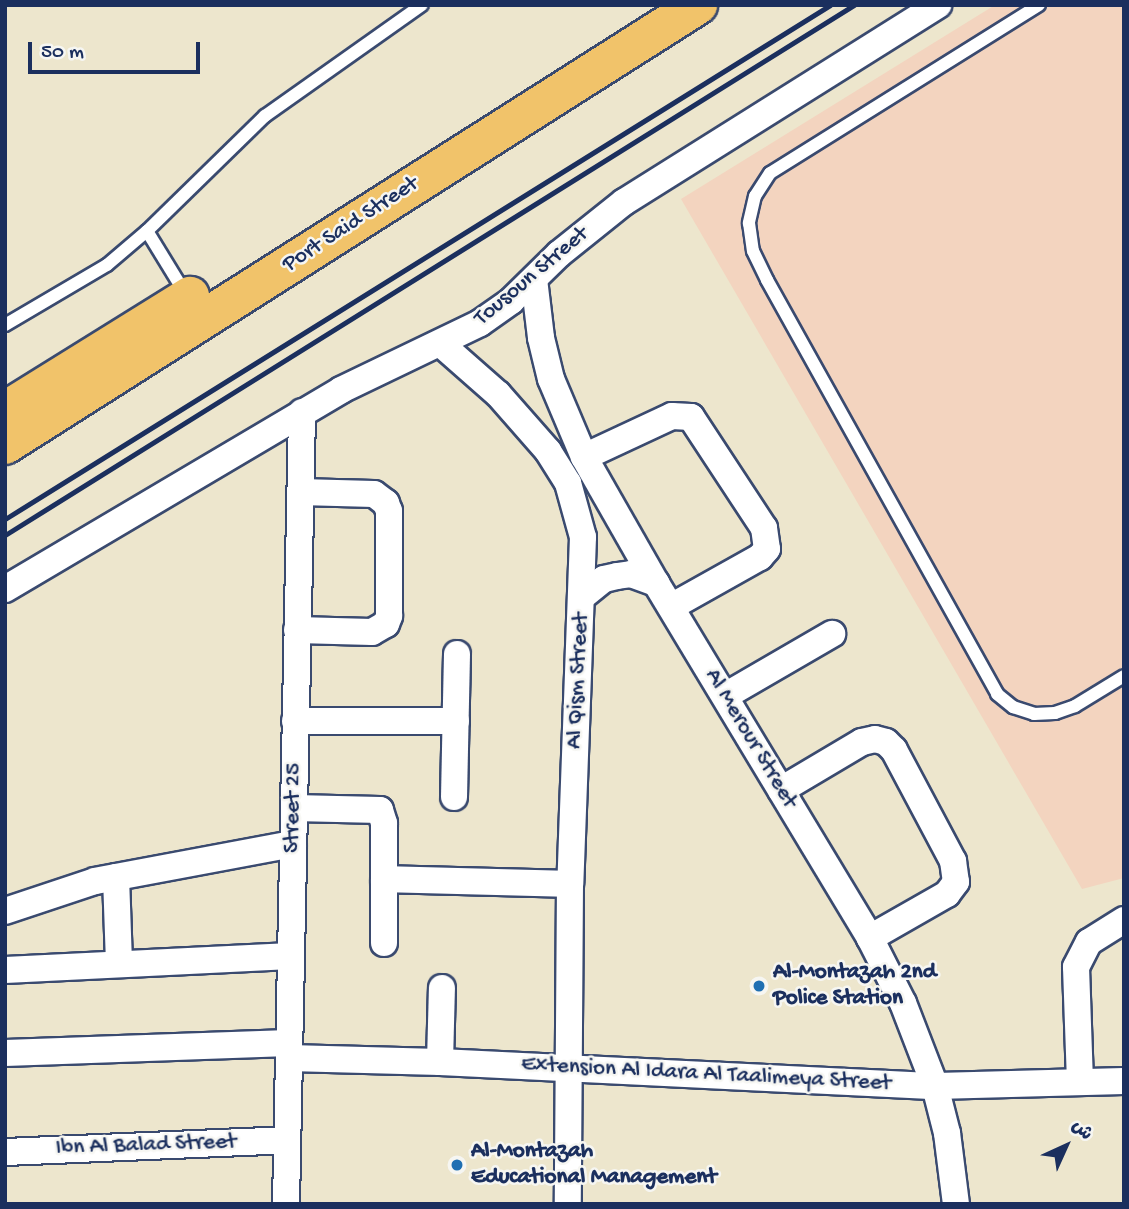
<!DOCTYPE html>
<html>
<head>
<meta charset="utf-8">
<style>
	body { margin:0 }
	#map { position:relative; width:1129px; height:1209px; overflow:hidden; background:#ede6cd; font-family:"Gochi Hand","Playpen Sans Arabic",sans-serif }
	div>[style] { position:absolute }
	.built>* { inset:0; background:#f3d4bf }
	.roads { filter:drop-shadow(2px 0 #3a4a6f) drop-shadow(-2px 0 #3a4a6f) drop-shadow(0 2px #3a4a6f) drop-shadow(0 -2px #3a4a6f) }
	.service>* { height:12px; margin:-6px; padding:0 6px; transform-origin:6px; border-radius:6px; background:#fff }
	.minor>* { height:26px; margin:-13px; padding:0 13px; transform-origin:13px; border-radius:13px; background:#fff }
	.primary>* { height:38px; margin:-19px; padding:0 19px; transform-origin:19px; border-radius:19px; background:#f1c36a }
	.rail>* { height:5px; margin:-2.5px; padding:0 2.5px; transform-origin:2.5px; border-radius:2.5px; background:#1b2f5e }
	.dots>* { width:19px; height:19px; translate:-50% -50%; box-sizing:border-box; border:4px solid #f6f6f2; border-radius:50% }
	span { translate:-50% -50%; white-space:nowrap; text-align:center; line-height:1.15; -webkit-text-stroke:5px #f6f6f2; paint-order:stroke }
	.street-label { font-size:23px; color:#1b2f5e }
	.poi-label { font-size:23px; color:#1b2f5e; font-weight:700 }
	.left { translate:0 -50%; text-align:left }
	.frame { position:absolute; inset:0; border:7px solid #1b2f5e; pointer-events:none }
	.north { position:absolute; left:1031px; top:1111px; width:70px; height:70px; -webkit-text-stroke:5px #f6f6f2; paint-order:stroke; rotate:45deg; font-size:19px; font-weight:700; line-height:28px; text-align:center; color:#1b2f5e }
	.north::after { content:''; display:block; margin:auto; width:24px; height:32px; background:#1b2f5e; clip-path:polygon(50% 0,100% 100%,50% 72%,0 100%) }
	.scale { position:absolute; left:28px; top:42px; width:172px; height:32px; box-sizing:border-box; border:4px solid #1b2f5e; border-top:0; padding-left:9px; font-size:21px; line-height:24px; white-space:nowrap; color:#1b2f5e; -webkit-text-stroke:5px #f6f6f2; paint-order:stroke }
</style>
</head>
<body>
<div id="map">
	<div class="built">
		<i style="clip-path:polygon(995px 5px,1124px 5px,1124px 878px,1082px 889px,681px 199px)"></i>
	</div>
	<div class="roads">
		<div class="service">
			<i style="left:1039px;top:5px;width:317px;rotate:148deg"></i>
			<i style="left:770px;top:173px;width:27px;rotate:123deg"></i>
			<i style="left:755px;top:196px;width:28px;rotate:103deg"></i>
			<i style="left:749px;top:223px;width:28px;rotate:82deg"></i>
			<i style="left:753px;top:251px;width:32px;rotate:64deg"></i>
			<i style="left:767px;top:280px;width:474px;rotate:60.9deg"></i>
			<i style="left:997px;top:694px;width:21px;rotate:39deg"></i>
			<i style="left:1013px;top:707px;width:22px;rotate:18deg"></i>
			<i style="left:1034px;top:714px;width:21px;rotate:-3deg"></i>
			<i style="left:1055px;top:713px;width:21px;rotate:-19deg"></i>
			<i style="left:1075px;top:706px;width:57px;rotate:-31.5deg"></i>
			<i style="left:147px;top:231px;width:73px;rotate:58.5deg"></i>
			<i style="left:5px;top:325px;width:118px;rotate:-30.5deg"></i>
			<i style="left:107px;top:265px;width:52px;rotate:-40.4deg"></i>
			<i style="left:147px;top:231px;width:165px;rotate:-44.3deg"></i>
			<i style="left:265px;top:116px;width:192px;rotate:-35.3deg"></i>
		</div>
		<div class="minor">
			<i style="left:534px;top:279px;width:59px;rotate:83.2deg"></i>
			<i style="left:541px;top:338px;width:42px;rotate:76.3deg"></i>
			<i style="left:551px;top:379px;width:85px;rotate:67.1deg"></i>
			<i style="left:584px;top:457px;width:145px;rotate:60.3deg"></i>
			<i style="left:656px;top:583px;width:415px;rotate:58.9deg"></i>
			<i style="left:870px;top:938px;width:73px;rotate:63.1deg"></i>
			<i style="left:903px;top:1003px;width:89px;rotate:68.9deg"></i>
			<i style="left:935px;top:1086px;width:49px;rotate:75.7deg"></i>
			<i style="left:947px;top:1133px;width:72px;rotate:82.8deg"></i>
			<i style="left:441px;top:344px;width:76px;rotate:41.3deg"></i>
			<i style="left:498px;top:394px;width:76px;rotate:48.7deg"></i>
			<i style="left:548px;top:451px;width:38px;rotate:58deg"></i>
			<i style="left:568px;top:483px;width:56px;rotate:74.5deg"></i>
			<i style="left:583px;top:537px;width:347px;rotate:92.1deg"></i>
			<i style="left:570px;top:884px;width:320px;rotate:90.4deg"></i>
			<i style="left:584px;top:457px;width:97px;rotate:-25deg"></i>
			<i style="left:672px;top:416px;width:19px;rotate:3deg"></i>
			<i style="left:691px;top:417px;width:133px;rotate:56.7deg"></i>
			<i style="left:764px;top:528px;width:21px;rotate:82deg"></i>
			<i style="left:767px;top:549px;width:11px;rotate:131deg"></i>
			<i style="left:760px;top:557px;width:102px;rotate:150.7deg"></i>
			<i style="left:5px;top:589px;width:391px;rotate:-30.6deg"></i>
			<i style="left:341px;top:390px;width:154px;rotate:-25.7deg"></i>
			<i style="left:480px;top:323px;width:38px;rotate:-35deg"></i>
			<i style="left:511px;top:301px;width:67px;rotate:-44.4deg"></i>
			<i style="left:559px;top:254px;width:83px;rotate:-38.7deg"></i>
			<i style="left:624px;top:202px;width:371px;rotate:-32.1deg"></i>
			<i style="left:583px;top:596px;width:27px;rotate:-39deg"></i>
			<i style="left:604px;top:579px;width:13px;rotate:-13deg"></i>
			<i style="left:617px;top:576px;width:14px;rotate:-8deg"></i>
			<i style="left:631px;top:574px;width:27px;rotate:20deg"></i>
			<i style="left:297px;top:630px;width:75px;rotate:1.5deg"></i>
			<i style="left:372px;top:632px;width:16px;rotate:-30deg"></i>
			<i style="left:386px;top:624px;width:9px;rotate:-69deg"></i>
			<i style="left:389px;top:616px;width:105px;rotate:-90deg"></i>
			<i style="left:389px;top:511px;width:9px;rotate:-111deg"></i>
			<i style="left:386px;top:503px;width:15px;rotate:-143deg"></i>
			<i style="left:374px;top:494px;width:74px;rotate:-178.5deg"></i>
			<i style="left:725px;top:696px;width:124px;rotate:-30.1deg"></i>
			<i style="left:295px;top:721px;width:161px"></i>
			<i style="left:781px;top:790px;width:94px;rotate:-30.7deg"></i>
			<i style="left:862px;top:742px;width:13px;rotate:-13deg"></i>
			<i style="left:875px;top:739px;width:11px;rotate:15deg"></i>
			<i style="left:886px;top:742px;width:11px;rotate:45deg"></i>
			<i style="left:894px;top:750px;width:126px;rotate:62deg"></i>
			<i style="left:953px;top:861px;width:21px;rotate:82deg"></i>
			<i style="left:956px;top:882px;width:15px;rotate:127deg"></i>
			<i style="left:947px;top:894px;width:89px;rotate:150.3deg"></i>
			<i style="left:454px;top:797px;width:143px;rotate:-88.8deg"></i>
			<i style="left:294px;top:808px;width:86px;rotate:1.3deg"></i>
			<i style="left:380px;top:810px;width:14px;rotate:73deg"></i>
			<i style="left:384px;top:823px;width:120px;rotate:90deg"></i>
			<i style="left:116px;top:877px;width:87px;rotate:88deg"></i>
			<i style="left:384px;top:879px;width:186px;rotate:1.5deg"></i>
			<i style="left:5px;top:911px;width:95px;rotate:-18.4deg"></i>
			<i style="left:95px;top:881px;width:201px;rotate:-10.6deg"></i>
			<i style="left:5px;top:970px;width:286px;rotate:-2.8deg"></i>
			<i style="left:5px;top:1053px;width:284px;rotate:-2deg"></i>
			<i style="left:289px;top:1058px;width:151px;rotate:1.5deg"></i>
			<i style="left:440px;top:1062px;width:496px;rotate:2.8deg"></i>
			<i style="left:935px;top:1086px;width:189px;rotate:-1.5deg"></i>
			<i style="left:440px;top:1062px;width:74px;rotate:-88.5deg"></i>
			<i style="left:1080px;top:1082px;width:115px;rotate:-92deg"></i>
			<i style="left:1076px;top:967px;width:28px;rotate:-63deg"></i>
			<i style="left:1089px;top:942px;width:41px;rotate:-32.2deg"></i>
			<i style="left:5px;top:1152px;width:282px;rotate:-2.4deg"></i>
			<i style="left:286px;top:1204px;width:792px;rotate:-88.84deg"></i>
		</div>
		<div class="primary">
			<i style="left:5px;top:411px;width:218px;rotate:-31.9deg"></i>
			<i style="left:5px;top:445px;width:821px;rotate:-32.41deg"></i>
		</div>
	</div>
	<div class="rail">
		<i style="left:5px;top:519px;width:972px;rotate:-31.92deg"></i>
		<i style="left:5px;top:535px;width:1001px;rotate:-31.98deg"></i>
	</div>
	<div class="dots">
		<i style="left:759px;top:986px;background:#1f6fb2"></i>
		<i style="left:457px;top:1165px;background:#1f6fb2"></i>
	</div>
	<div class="street-label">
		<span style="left:351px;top:225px;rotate:-33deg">Port Said Street</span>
		<span style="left:532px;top:277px;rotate:-40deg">Tousoun Street</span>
		<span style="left:579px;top:681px;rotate:-87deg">Al Qism Street</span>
		<span style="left:750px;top:739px;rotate:59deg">Al Merour Street</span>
		<span style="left:294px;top:808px;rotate:-89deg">Street 25</span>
		<span style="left:706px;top:1075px;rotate:3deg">Extension Al Idara Al Taalimeya Street</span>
		<span style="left:146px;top:1146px;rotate:-2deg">Ibn Al Balad Street</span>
	</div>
	<div class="poi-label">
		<span class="left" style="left:773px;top:986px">Al-Montazah 2nd<br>Police Station</span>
		<span class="left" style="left:471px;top:1165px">Al-Montazah<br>Educational Management</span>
	</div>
	<div class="frame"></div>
	<div class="north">ش</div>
	<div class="scale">50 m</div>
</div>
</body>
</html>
